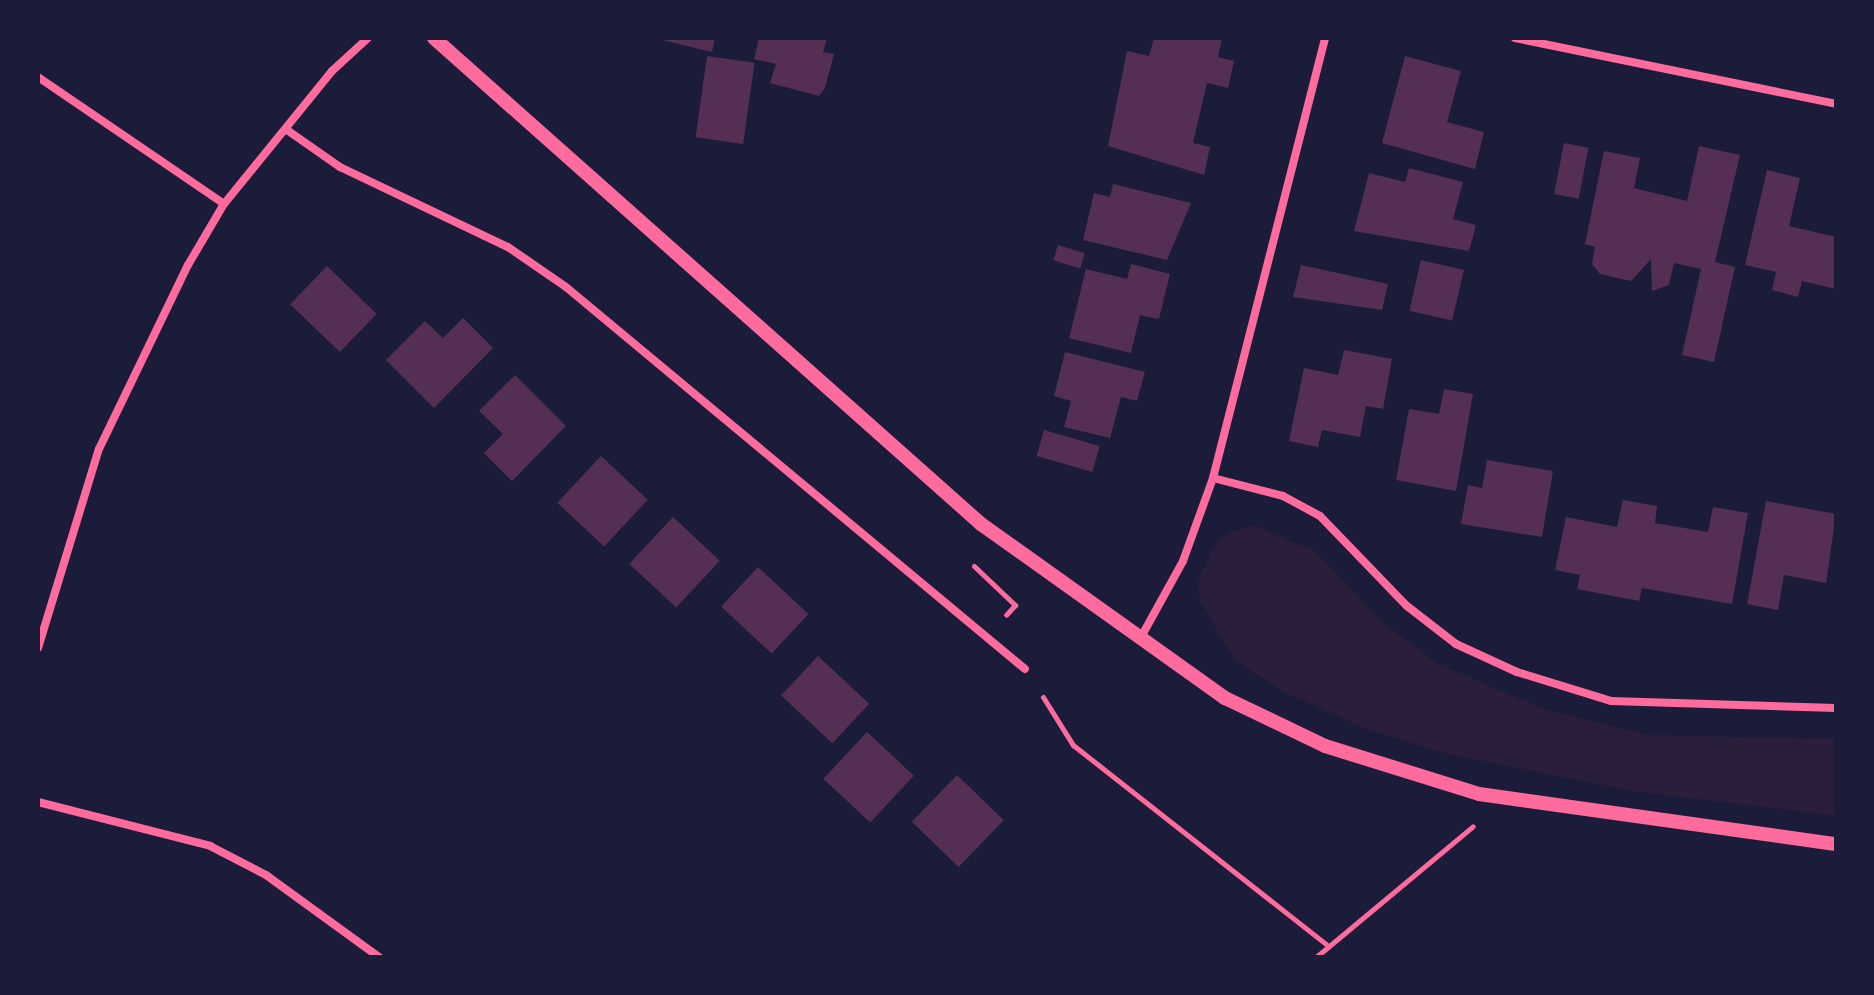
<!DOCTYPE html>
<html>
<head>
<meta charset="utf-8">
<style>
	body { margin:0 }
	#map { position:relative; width:1874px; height:995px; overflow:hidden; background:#1b1b3a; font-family:Mulish,sans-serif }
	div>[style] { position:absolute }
	.green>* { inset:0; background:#2a1e3b }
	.building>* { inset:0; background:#542f53; transform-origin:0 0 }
	.path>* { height:5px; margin:-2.5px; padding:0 2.5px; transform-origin:2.5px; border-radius:2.5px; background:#ff6b9d }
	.minor>* { height:8px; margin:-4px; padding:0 4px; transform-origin:4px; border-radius:4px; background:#ff6b9d }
	.tertiary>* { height:14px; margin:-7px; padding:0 7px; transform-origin:7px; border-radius:7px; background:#ff6b9d }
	span { translate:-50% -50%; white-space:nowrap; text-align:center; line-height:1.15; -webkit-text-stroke:7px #1b1b3a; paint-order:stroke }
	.frame { position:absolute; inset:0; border:40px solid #1b1b3a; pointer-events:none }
</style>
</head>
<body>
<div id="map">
	<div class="green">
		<i style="clip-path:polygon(1254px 525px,1316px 552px,1381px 621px,1436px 663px,1543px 709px,1647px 735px,1836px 739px,1836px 816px,1633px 791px,1448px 754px,1372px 731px,1282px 691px,1235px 660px,1200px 601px,1198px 582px,1214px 546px,1228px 533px)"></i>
	</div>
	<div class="building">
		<i style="clip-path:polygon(654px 38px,715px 38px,712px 52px)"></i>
		<i style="clip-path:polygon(759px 38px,827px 38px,823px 52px,834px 54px,825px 88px,819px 96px,770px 83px,776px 64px,754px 59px)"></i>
		<i style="clip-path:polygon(1154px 38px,1222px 38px,1218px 57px,1234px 61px,1228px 88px,1207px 83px,1193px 143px,1210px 147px,1204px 175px,1108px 146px,1127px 51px,1149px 56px)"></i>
		<i style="left:707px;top:56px;width:48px;height:82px;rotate:8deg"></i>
		<i style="clip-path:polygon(1405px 56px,1461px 71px,1447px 122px,1484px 132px,1475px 169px,1382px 143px)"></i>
		<i style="left:1564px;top:143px;width:25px;height:52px;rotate:11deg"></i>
		<i style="clip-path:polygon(1699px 146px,1740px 155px,1715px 262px,1735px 267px,1714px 362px,1682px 355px,1701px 269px,1674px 263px,1669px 285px,1652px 291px,1651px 259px,1631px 281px,1600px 274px,1592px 264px,1595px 247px,1585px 244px,1604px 151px,1640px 158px,1634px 188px,1687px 201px)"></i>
		<i style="clip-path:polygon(1409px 168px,1463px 182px,1453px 219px,1476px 225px,1469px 251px,1354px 231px,1369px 173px,1405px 182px)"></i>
		<i style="clip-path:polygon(1767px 170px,1800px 178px,1789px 226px,1836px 237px,1836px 289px,1802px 281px,1798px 297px,1772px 290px,1776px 272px,1745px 265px)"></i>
		<i style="clip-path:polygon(1113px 184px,1191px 203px,1167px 260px,1083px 240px,1094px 193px,1110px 197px)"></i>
		<i style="left:1058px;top:245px;width:28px;height:16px;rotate:17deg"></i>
		<i style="left:1421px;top:260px;width:44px;height:52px;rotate:13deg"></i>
		<i style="clip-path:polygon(1131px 264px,1170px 274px,1159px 319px,1140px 315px,1131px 353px,1069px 338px,1086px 269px,1127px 279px)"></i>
		<i style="clip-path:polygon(1301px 265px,1388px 284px,1382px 310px,1293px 297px)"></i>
		<i style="left:327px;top:266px;width:69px;height:53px;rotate:44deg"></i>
		<i style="clip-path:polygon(463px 318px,493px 348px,434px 408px,386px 360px,425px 321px,443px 338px)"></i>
		<i style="clip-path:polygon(1344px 350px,1392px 359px,1383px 409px,1366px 406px,1360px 437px,1322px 430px,1318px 447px,1289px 441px,1304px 368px,1338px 375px)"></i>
		<i style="clip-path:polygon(1065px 352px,1145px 372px,1137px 401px,1121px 397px,1110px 438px,1064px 427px,1071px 401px,1054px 396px)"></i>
		<i style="clip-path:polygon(515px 375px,566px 426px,512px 481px,484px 453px,503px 434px,479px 411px)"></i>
		<i style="clip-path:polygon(1444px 389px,1473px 394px,1456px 491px,1396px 480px,1409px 409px,1439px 414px)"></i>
		<i style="left:1044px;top:430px;width:58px;height:27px;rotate:16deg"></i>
		<i style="left:601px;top:456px;width:64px;height:64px;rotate:43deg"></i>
		<i style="clip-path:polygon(1487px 460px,1553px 471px,1542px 537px,1461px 524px,1468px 485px,1482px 488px)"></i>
		<i style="clip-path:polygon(1623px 500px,1657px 506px,1655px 523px,1708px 532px,1713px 507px,1748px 513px,1732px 604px,1642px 588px,1639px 601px,1577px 589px,1580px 575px,1555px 570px,1566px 517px,1617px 527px)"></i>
		<i style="clip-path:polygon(1766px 501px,1836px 514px,1826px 583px,1784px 575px,1778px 610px,1747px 604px)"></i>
		<i style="left:673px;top:517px;width:64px;height:64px;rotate:43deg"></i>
		<i style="left:758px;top:567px;width:69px;height:54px;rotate:43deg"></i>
		<i style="left:818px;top:656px;width:70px;height:54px;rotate:43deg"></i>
		<i style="left:867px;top:732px;width:64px;height:64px;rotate:43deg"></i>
		<i style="left:957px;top:775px;width:65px;height:65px;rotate:44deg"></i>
	</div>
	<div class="path">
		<i style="left:974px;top:566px;width:57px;rotate:43.6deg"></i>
		<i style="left:1015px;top:605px;width:13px;rotate:132deg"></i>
		<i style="left:1043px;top:697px;width:57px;rotate:58deg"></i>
		<i style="left:1073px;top:745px;width:322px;rotate:38.2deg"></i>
		<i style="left:1316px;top:957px;width:204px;rotate:-39.8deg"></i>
	</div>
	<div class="minor">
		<i style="left:1515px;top:38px;width:328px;rotate:11.6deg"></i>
		<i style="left:38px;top:77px;width:225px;rotate:34.3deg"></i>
		<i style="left:287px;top:130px;width:65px;rotate:34.9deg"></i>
		<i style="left:340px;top:167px;width:186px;rotate:25.5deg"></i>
		<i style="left:508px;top:247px;width:70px;rotate:34.6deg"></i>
		<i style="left:566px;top:287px;width:597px;rotate:39.77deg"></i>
		<i style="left:1213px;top:478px;width:72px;rotate:14.4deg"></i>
		<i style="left:1283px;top:496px;width:42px;rotate:28.4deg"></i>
		<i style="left:1320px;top:516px;width:125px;rotate:46deg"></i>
		<i style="left:1407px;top:606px;width:62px;rotate:37.8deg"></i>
		<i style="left:1456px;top:644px;width:67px;rotate:24.7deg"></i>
		<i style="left:1517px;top:672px;width:98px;rotate:17.1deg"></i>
		<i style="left:1611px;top:701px;width:225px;rotate:1.8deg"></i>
		<i style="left:1140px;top:639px;width:89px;rotate:-61.1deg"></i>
		<i style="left:1183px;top:561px;width:88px;rotate:-70.1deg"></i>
		<i style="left:1213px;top:478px;width:454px;rotate:-75.7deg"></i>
		<i style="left:38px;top:648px;width:208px;rotate:-73deg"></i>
		<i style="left:99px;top:449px;width:204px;rotate:-64.2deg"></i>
		<i style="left:188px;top:265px;width:71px;rotate:-59.5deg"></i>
		<i style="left:224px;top:204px;width:171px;rotate:-50.9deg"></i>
		<i style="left:332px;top:71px;width:49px;rotate:-42.5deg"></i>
		<i style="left:38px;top:802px;width:178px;rotate:14.3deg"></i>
		<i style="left:210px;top:846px;width:63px;rotate:27.4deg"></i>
		<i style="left:266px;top:875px;width:140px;rotate:36deg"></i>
	</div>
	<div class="tertiary">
		<i style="left:434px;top:38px;width:732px;rotate:41.62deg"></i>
		<i style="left:981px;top:524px;width:300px;rotate:35.5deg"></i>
		<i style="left:1225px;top:698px;width:111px;rotate:25.6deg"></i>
		<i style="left:1325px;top:746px;width:161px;rotate:17.3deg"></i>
		<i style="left:1479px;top:794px;width:360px;rotate:8deg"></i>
	</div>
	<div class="frame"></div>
</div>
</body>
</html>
